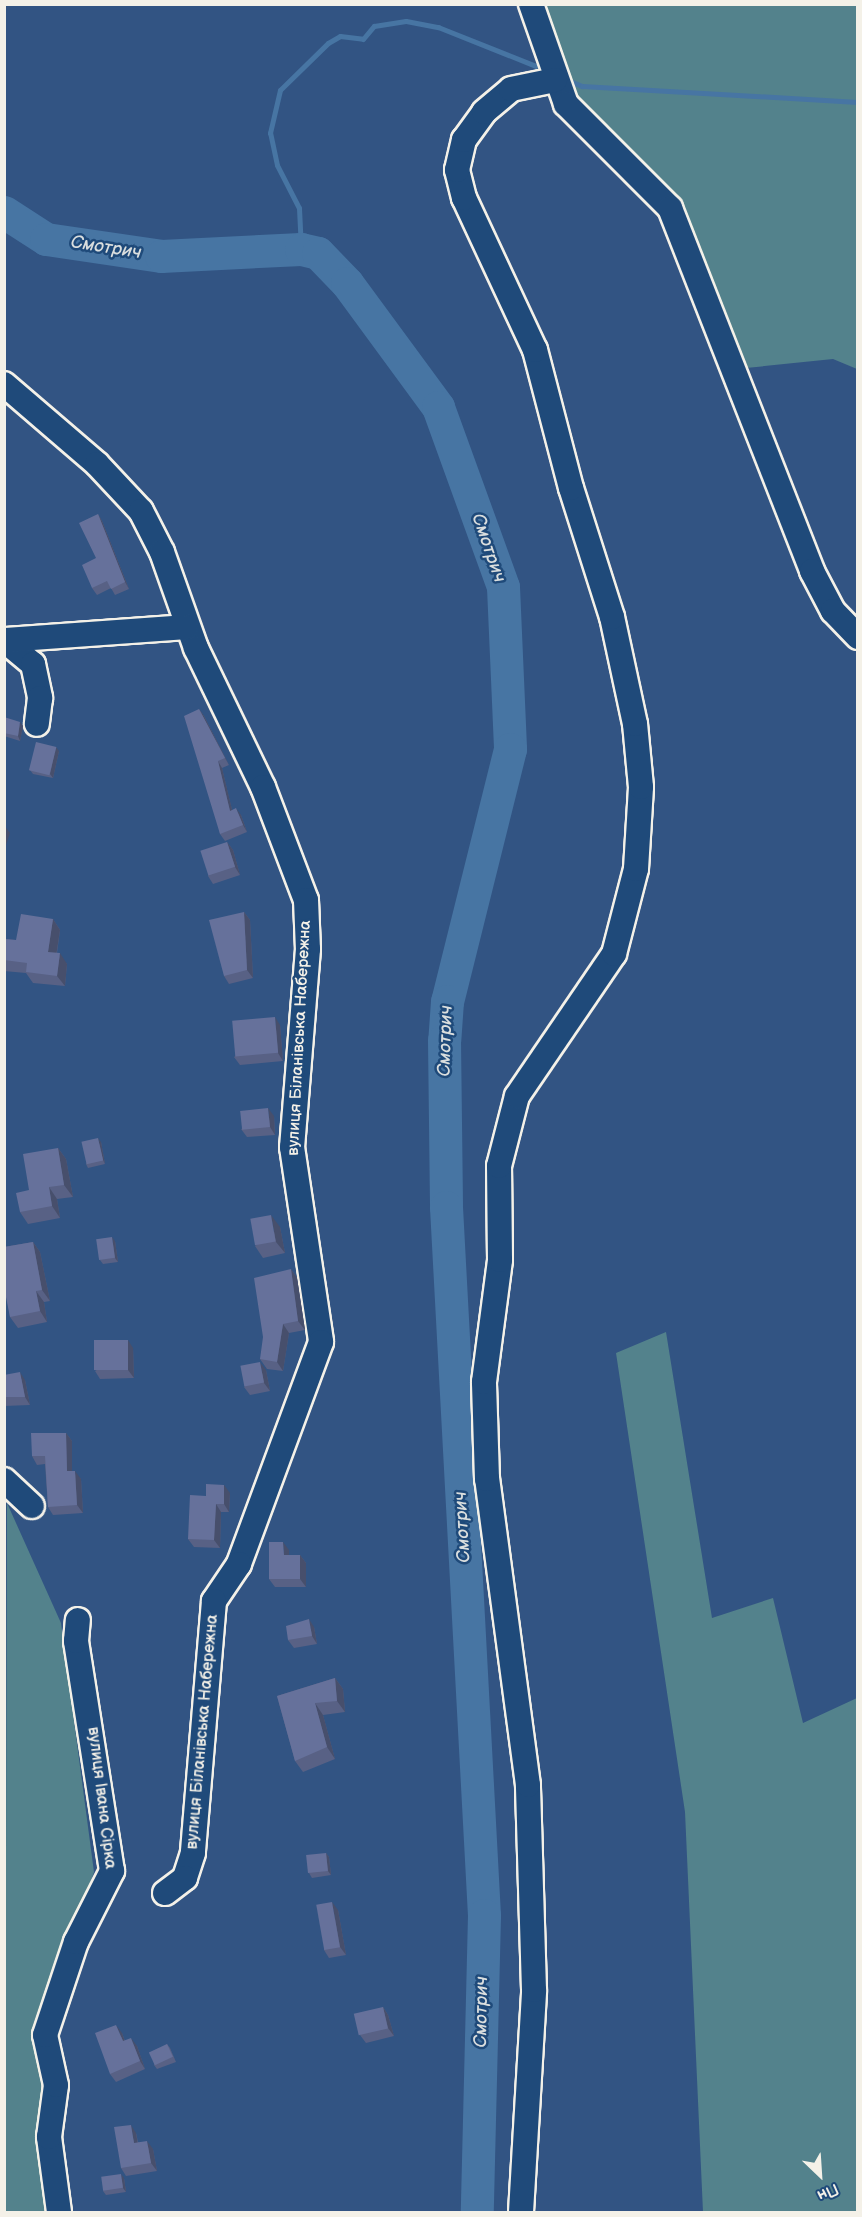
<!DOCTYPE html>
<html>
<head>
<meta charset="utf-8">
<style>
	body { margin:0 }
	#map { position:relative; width:862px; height:2217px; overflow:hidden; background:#325483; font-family:"Balsamiq Sans",sans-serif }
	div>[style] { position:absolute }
	.green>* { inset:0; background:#53828c }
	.stream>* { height:5px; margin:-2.5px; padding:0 2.5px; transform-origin:2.5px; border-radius:2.5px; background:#4775a3 }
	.river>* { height:33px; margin:-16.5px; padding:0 16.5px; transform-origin:16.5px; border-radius:16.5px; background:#4775a3 }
	.roads { filter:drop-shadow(2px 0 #f4f1e8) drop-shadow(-2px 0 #f4f1e8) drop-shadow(0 2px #f4f1e8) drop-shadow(0 -2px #f4f1e8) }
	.minor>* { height:24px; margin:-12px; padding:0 12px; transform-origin:12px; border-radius:12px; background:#1f4a7a }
	.wall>* { inset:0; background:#586185 }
	.shaded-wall>* { inset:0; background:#474f6c }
	.building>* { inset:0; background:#66719b; transform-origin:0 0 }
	span { translate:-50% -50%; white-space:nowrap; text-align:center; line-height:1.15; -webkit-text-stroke:5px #1f4a7a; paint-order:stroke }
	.street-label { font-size:16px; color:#f4f1e8 }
	.water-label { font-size:18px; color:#dadede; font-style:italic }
	.frame { position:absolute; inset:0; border:6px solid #f4f1e8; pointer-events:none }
	.north { position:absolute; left:790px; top:2145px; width:60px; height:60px; -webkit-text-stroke:4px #1f4a7a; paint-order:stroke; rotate:155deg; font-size:16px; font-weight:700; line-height:24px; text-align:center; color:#f4f1e8 }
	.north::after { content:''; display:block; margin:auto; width:21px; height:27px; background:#f4f1e8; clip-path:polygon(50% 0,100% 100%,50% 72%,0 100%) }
</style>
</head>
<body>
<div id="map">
	<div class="green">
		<i style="clip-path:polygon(537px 5px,857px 5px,857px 369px,833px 359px,746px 368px,662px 192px,563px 79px)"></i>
		<i style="clip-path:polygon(666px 1332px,712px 1618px,773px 1598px,803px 1723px,857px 1698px,857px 2212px,703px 2212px,685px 1812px,616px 1353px)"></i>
		<i style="clip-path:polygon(7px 1503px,61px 1623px,94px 1872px,34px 2043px,46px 2091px,38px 2146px,48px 2212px,5px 2212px)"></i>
	</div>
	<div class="stream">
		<i style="left:570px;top:81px;width:13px;rotate:23deg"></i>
		<i style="left:582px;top:86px;width:276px;rotate:3.3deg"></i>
		<i style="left:301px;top:249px;width:41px;rotate:-92.8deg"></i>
		<i style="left:299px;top:208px;width:48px;rotate:-117.1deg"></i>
		<i style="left:277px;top:165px;width:33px;rotate:-102deg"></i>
		<i style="left:270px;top:133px;width:44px;rotate:-76.9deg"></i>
		<i style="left:280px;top:90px;width:67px;rotate:-44.4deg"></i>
		<i style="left:328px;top:43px;width:14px;rotate:-30deg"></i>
		<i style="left:340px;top:36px;width:23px;rotate:7deg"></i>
		<i style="left:363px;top:39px;width:17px;rotate:-50deg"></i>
		<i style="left:374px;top:26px;width:32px;rotate:-9deg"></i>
		<i style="left:406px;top:21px;width:33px;rotate:11deg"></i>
		<i style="left:438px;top:27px;width:105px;rotate:21.7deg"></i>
	</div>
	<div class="river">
		<i style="left:4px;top:212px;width:50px;rotate:32.7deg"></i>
		<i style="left:46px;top:239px;width:116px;rotate:8.4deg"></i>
		<i style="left:161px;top:256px;width:140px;rotate:-2.9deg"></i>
		<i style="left:301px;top:249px;width:17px;rotate:13deg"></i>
		<i style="left:318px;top:253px;width:42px;rotate:46deg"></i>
		<i style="left:347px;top:283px;width:154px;rotate:53.7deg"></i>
		<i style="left:438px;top:407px;width:191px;rotate:70.1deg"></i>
		<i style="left:503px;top:587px;width:162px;rotate:87.5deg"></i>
		<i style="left:510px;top:749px;width:260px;rotate:104deg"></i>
		<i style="left:447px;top:1001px;width:39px;rotate:94deg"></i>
		<i style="left:444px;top:1040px;width:167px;rotate:89.3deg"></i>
		<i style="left:446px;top:1207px;width:709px;rotate:86.93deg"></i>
		<i style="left:484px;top:1915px;width:297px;rotate:91.4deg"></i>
	</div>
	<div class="roads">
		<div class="minor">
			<i style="left:531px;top:4px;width:106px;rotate:70.7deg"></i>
			<i style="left:566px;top:104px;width:147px;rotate:45deg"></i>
			<i style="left:670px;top:208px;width:390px;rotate:68.6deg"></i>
			<i style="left:812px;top:571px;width:45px;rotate:62.3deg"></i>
			<i style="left:833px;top:611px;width:36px;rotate:46deg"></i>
			<i style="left:4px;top:384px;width:123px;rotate:40.7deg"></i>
			<i style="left:97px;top:464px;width:64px;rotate:46.9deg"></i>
			<i style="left:141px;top:511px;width:46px;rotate:62.9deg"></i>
			<i style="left:162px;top:552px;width:102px;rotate:70.5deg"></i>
			<i style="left:196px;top:648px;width:154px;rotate:64.3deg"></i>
			<i style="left:263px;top:787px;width:121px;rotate:69.2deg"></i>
			<i style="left:306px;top:900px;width:49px;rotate:87.7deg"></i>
			<i style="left:308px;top:949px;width:199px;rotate:94.6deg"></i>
			<i style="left:292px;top:1147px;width:197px;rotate:81.5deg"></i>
			<i style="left:321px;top:1342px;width:237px;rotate:110.3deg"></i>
			<i style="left:239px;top:1564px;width:45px;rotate:124deg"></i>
			<i style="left:214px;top:1601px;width:253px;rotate:94.8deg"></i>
			<i style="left:193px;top:1853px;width:26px;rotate:108deg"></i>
			<i style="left:185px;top:1878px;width:25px;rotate:143deg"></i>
			<i style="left:4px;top:640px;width:38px;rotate:40deg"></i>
			<i style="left:33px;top:664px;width:35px;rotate:78deg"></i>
			<i style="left:40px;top:698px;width:26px;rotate:97deg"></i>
			<i style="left:6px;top:640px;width:180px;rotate:-4.1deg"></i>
			<i style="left:4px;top:1480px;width:38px;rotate:43deg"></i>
			<i style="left:59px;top:2212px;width:76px;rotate:-97.6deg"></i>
			<i style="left:49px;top:2137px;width:52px;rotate:-82.3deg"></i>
			<i style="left:56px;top:2085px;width:51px;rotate:-102.4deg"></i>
			<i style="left:45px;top:2035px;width:98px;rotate:-71.6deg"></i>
			<i style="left:76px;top:1942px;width:80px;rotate:-63.1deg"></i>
			<i style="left:112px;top:1871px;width:233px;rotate:-98.9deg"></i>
			<i style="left:76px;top:1641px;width:21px;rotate:-85deg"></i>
			<i style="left:521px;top:2212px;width:222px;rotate:-86.6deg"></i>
			<i style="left:534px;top:1990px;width:205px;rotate:-91.7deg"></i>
			<i style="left:528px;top:1785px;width:309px;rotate:-97.6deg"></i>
			<i style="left:487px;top:1479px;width:97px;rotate:-91.8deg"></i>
			<i style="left:484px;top:1382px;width:123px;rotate:-82.5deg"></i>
			<i style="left:500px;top:1260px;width:94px;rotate:-90.6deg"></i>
			<i style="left:499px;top:1166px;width:72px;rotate:-75.6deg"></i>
			<i style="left:517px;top:1096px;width:172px;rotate:-55.7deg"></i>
			<i style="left:614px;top:954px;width:88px;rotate:-75.5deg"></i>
			<i style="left:636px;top:869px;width:82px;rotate:-86.5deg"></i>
			<i style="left:641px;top:787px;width:63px;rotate:-95.4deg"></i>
			<i style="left:635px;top:724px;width:109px;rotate:-102.1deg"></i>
			<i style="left:612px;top:617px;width:135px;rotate:-107.6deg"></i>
			<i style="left:571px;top:488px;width:143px;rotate:-104.6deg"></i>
			<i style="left:535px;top:350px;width:168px;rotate:-115deg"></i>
			<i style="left:464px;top:198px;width:29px;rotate:-104deg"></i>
			<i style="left:457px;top:170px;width:31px;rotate:-77deg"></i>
			<i style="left:464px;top:140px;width:34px;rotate:-54deg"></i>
			<i style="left:484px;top:112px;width:35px;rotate:-40deg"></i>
			<i style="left:511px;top:89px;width:45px;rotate:-11.6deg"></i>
		</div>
	</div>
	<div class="wall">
		<i style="clip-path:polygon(98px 514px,102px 521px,129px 589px,115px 595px,111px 588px,97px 595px,92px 588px,96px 558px)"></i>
		<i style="clip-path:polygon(199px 709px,204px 716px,229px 765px,222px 768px,232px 810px,241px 815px,247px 832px,225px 841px,220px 834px)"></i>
		<i style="clip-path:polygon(4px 717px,23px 726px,20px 741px,4px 736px)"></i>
		<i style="clip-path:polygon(59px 751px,53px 778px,33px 774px,30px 770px)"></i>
		<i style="clip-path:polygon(227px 842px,233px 850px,240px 875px,213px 884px,208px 876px)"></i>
		<i style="clip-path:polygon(244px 912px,250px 920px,253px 978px,229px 984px,224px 976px)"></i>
		<i style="clip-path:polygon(53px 919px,60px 930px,57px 953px,67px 964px,65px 986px,33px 983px,26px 973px,4px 971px,4px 939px,16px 940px)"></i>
		<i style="clip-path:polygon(280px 1025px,283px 1061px,240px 1065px,234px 1057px)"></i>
		<i style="clip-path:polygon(274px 1116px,275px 1135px,247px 1137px,241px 1129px)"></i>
		<i style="clip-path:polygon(101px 1142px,105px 1164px,88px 1168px,86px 1164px)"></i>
		<i style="clip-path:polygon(58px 1148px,66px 1159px,73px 1197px,57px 1199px,60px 1218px,28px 1224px,20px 1212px,29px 1190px)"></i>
		<i style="clip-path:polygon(280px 1227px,285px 1253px,263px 1258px,255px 1246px)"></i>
		<i style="clip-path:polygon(115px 1241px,118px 1262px,103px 1264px,100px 1260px)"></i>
		<i style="clip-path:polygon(33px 1242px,40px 1252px,50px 1301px,44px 1302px,47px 1322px,18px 1328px,10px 1317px,6px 1293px,4px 1293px,4px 1247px)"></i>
		<i style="clip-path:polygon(291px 1269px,297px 1278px,305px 1330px,289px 1333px,283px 1371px,267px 1369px,260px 1359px)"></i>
		<i style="clip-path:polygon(133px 1348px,134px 1378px,100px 1379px,95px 1371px)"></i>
		<i style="clip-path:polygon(266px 1370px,270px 1391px,250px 1395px,244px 1387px)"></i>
		<i style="clip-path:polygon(4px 1375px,25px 1380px,30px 1405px,4px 1406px)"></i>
		<i style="clip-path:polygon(66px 1433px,72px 1441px,72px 1471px,81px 1479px,83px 1513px,53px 1515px,48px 1507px,45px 1464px,37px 1465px,32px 1456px)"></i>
		<i style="clip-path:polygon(230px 1493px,229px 1512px,221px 1512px,220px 1548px,194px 1547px,188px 1539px,206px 1496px)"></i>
		<i style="clip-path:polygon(289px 1550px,289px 1555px,300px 1555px,306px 1563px,306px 1587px,275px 1587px,269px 1579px)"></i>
		<i style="clip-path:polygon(314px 1627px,317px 1644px,294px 1648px,288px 1640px)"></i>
		<i style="clip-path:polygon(335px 1678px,343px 1689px,345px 1712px,323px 1715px,335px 1759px,303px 1772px,295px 1761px,277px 1696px)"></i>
		<i style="clip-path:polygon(326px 1853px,329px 1857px,331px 1875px,312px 1878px,309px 1873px)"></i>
		<i style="clip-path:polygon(338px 1910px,346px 1955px,329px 1958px,324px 1950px)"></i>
		<i style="clip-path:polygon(383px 2007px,388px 2015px,394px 2036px,366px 2043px,360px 2035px)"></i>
		<i style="clip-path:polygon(122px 2033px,125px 2041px,137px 2046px,145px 2069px,116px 2082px,110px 2074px)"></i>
		<i style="clip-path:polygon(167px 2044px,170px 2048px,176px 2062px,157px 2069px,154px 2065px)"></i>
		<i style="clip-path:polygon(136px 2133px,138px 2142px,153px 2149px,157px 2171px,126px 2176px,121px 2168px)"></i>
		<i style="clip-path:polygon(124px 2178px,126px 2192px,106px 2195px,103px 2191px)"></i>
	</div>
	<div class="shaded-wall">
		<i style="clip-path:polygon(98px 514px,102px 521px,129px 589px,125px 582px)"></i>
		<i style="clip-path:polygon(199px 709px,204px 716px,229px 765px,225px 758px)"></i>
		<i style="clip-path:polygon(20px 722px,23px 726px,20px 741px,18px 736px)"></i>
		<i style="clip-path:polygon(56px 747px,59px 751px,53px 778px,50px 774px)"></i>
		<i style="clip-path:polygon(218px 761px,222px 768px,234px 818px,230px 811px)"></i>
		<i style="clip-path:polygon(236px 808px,241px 815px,247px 832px,243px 825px)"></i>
		<i style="clip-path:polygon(4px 825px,10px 833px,4px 851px)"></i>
		<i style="clip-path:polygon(227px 842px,233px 850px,240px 875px,235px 867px)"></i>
		<i style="clip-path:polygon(244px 912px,250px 920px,253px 978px,247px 970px)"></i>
		<i style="clip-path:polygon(53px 919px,60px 930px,55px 963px,48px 952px)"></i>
		<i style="clip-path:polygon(60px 953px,67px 964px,65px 986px,57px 976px)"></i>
		<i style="clip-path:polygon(275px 1017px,280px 1025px,283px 1061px,278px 1053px)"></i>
		<i style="clip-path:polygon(268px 1108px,274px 1116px,275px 1135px,270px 1127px)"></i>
		<i style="clip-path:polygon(98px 1138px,101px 1142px,105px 1164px,103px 1160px)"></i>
		<i style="clip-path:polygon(58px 1148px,66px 1159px,73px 1197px,64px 1185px)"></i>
		<i style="clip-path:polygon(49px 1187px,57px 1199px,60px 1218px,52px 1206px)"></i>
		<i style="clip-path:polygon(271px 1215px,280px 1227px,285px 1253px,276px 1242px)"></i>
		<i style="clip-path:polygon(112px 1237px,115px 1241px,118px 1262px,115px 1258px)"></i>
		<i style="clip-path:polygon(33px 1242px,40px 1252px,50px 1301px,42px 1290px)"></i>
		<i style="clip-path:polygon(291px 1269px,297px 1278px,305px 1330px,298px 1321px)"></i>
		<i style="clip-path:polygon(36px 1291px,44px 1302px,47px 1322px,40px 1311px)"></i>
		<i style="clip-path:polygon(283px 1324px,289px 1333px,283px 1371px,277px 1362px)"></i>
		<i style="clip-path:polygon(128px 1340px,133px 1348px,134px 1378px,128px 1370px)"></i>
		<i style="clip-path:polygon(260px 1362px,266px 1370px,270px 1391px,264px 1383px)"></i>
		<i style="clip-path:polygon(20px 1372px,25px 1380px,30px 1405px,25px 1397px)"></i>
		<i style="clip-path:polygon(66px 1433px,72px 1441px,72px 1479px,67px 1471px)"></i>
		<i style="clip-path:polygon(75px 1471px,81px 1479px,83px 1513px,77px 1505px)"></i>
		<i style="clip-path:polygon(224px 1485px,230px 1493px,229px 1512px,224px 1504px)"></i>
		<i style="clip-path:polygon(216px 1504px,221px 1512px,220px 1548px,214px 1540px)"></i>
		<i style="clip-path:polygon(283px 1542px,289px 1550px,289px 1563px,284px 1555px)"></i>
		<i style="clip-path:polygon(300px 1555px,306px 1563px,306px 1587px,300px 1579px)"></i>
		<i style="clip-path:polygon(309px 1619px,314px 1627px,317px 1644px,312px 1636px)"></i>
		<i style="clip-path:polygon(335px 1678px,343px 1689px,345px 1712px,337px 1701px)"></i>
		<i style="clip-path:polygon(315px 1703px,323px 1715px,335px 1759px,327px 1747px)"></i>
		<i style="clip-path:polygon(326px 1853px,329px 1857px,331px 1875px,328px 1871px)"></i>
		<i style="clip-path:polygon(332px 1902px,338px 1910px,346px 1955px,340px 1947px)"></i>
		<i style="clip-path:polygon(383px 2007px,388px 2015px,394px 2036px,388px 2028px)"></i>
		<i style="clip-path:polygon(116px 2025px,122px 2033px,128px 2050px,123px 2041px)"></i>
		<i style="clip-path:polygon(131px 2038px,137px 2046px,145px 2069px,140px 2061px)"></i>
		<i style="clip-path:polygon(131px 2125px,136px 2133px,139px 2151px,134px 2143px)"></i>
		<i style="clip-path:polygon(147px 2141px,153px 2149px,157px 2171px,151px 2163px)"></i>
		<i style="clip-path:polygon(121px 2174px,124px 2178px,126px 2192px,123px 2188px)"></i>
	</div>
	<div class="building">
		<i style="clip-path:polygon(98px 514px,125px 582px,111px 589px,107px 581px,92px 588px,82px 565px,96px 558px,79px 523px)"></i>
		<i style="clip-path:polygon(199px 709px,225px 758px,218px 761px,230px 811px,236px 808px,243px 825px,220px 834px,184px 716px)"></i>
		<i style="clip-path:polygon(4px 717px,20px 722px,18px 736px,4px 733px)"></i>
		<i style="left:36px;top:742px;width:21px;height:29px;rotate:14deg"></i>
		<i style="left:227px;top:842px;width:26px;height:28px;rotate:72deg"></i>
		<i style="clip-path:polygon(244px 912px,247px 970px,224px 976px,209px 920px)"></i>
		<i style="clip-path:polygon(21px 914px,53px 919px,48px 952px,60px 953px,57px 976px,26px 972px,27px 963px,4px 960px,4px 939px,16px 940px)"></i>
		<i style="left:275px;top:1017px;width:36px;height:43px;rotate:85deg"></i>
		<i style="left:268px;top:1108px;width:19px;height:28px;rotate:84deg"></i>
		<i style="left:98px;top:1138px;width:23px;height:17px;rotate:77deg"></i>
		<i style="clip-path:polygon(58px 1148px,64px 1185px,49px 1187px,52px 1206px,20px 1212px,16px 1193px,29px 1190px,23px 1154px)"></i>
		<i style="left:271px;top:1215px;width:27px;height:21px;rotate:80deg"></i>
		<i style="left:112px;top:1237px;width:21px;height:16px;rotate:82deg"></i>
		<i style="clip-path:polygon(33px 1242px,42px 1290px,36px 1291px,40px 1311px,10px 1317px,4px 1287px,4px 1247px)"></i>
		<i style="clip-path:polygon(291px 1269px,298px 1321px,283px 1324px,277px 1362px,260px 1359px,263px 1337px,254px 1278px)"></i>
		<i style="left:128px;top:1340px;width:30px;height:34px;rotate:90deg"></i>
		<i style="left:260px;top:1362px;width:21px;height:20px;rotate:79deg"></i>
		<i style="clip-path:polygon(20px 1372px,25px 1397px,4px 1397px,4px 1375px)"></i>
		<i style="clip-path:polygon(31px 1433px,66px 1433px,67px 1471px,75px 1471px,77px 1505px,48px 1507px,45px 1456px,32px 1456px)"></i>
		<i style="clip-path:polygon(206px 1484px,224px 1485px,224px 1504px,216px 1504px,214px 1540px,188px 1539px,190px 1495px,206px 1496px)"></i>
		<i style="clip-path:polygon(269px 1542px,283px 1542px,284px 1555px,300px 1555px,300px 1579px,269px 1579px)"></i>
		<i style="clip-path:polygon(309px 1619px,312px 1636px,288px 1640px,286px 1626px)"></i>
		<i style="clip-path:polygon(335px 1678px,337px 1701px,315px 1703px,327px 1747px,295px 1761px,277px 1696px)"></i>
		<i style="left:326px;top:1853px;width:18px;height:20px;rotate:84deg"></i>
		<i style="left:332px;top:1902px;width:46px;height:16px;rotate:80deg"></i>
		<i style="left:383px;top:2007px;width:22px;height:30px;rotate:77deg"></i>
		<i style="clip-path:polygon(116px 2025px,123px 2041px,131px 2038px,140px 2061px,110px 2074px,95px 2033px)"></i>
		<i style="left:167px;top:2044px;width:14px;height:20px;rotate:65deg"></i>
		<i style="clip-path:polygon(131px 2125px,134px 2143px,147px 2141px,151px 2163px,121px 2168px,114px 2127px)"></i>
		<i style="left:121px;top:2174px;width:14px;height:20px;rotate:82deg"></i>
	</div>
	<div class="street-label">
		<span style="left:300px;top:1038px;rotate:-87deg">вулиця Біланівська Набережна</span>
		<span style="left:203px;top:1732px;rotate:-85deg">вулиця Біланівська Набережна</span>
		<span style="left:101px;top:1798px;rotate:83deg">вулиця Івана Сірка</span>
	</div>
	<div class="water-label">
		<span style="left:106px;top:248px;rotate:9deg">Смотрич</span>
		<span style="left:488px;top:548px;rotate:71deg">Смотрич</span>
		<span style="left:446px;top:1041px;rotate:-88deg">Смотрич</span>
		<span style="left:463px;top:1527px;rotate:-93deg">Смотрич</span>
		<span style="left:482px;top:2012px;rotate:-89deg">Смотрич</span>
	</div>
	<div class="frame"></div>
	<div class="north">Пн</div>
</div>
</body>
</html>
